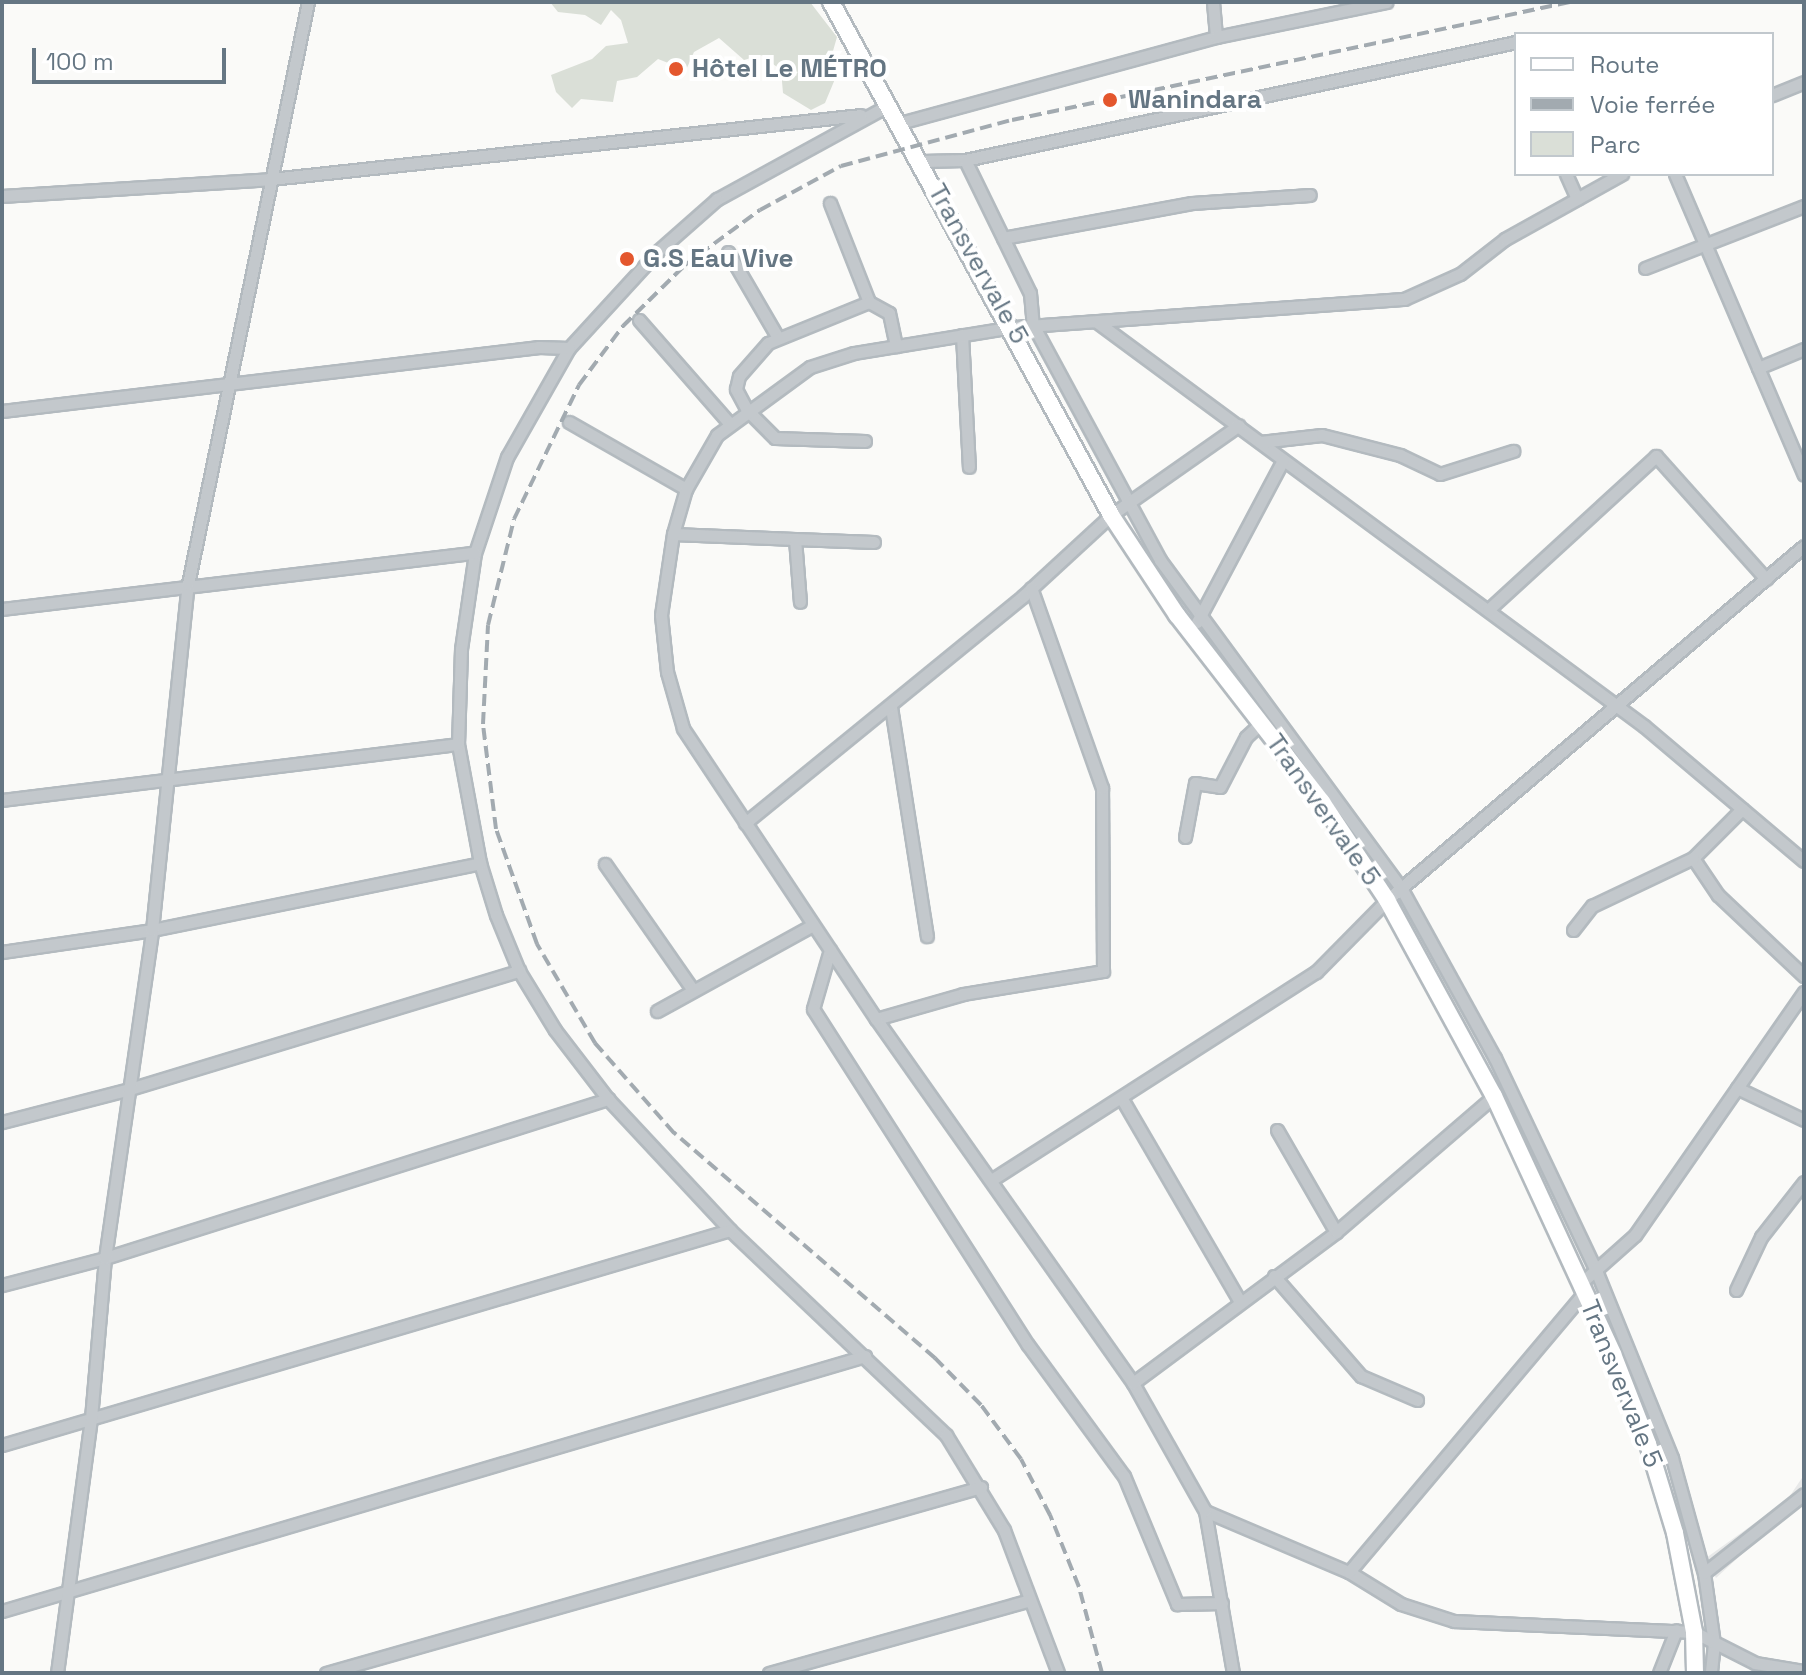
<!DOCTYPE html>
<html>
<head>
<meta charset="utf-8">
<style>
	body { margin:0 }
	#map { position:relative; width:1806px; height:1675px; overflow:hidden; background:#fafaf8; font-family:"Space Grotesk",sans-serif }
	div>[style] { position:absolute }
	.built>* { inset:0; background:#e8e9e9 }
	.green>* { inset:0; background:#dadfd7 }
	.roads { filter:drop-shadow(2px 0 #b3babf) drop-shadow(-2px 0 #b3babf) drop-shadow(0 2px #b3babf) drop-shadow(0 -2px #b3babf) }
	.minor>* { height:11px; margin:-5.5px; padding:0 5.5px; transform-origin:5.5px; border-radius:5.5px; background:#c3c8cc }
	.secondary>* { height:16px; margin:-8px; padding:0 8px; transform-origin:8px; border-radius:8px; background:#fff }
	.rail>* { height:4px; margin-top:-2px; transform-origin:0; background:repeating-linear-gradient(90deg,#a2aab0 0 12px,transparent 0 18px) }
	.dots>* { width:22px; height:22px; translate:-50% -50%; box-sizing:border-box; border:4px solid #fff; border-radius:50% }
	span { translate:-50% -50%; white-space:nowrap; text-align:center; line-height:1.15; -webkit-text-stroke:8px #fff; paint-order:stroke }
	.poi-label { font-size:26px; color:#657683; font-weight:700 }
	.left { translate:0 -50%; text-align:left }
	.street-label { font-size:26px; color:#657683 }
	.frame { position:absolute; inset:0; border:4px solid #657683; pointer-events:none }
	.legend { position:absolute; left:1514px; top:32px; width:260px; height:144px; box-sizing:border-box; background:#fff; border:2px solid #c1c8cd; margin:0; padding:10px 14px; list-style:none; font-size:24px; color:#657683 }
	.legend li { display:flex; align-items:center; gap:16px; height:40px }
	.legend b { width:40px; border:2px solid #c1c8cd }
	.scale { position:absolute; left:32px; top:48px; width:194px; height:36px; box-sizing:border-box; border:4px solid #657683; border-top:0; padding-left:10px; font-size:24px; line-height:28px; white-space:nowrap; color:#657683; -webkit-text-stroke:6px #fff; paint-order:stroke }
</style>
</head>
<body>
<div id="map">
	<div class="built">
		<i style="clip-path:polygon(1804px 1475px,1804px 1497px,1716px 1578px,1706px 1558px,1787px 1500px)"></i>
	</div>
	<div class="green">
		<i style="clip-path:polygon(550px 2px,810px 2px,837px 37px,831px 58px,838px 64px,835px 79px,825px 103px,811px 110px,783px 93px,781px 70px,761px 55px,744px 60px,719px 38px,694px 52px,686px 70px,658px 59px,637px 77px,617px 81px,613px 102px,581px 99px,572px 108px,556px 92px,551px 75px,592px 59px,606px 46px,628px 43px,621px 20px,611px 10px,601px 25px,585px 15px,558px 12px)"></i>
	</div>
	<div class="roads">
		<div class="minor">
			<i style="left:1213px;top:2px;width:35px;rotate:85deg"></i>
			<i style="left:1772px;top:95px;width:35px;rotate:-22deg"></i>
			<i style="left:887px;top:106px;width:194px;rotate:151.3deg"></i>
			<i style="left:717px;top:199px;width:79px;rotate:138.6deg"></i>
			<i style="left:658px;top:251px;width:132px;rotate:132.5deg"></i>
			<i style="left:569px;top:348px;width:125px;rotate:119.6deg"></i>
			<i style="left:507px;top:457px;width:101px;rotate:108.4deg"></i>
			<i style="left:475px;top:553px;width:97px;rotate:98.3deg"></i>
			<i style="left:461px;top:649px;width:95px;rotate:91.8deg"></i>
			<i style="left:458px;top:744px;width:121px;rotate:79.5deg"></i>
			<i style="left:480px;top:863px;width:54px;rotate:72.9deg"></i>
			<i style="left:496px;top:915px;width:61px;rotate:67.7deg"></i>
			<i style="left:519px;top:971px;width:69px;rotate:58.6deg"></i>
			<i style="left:555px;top:1030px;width:87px;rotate:52.5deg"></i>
			<i style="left:608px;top:1099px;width:179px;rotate:47deg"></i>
			<i style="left:730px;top:1230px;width:298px;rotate:43.5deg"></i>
			<i style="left:946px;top:1435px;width:111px;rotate:58.6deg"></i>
			<i style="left:1004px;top:1530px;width:153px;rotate:69.3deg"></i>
			<i style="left:896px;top:124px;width:332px;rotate:-15.2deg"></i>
			<i style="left:1216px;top:37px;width:174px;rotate:-11.6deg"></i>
			<i style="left:965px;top:160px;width:148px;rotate:64deg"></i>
			<i style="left:1030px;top:293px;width:32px;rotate:85deg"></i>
			<i style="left:1033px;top:325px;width:267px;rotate:61.6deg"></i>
			<i style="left:1160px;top:560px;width:407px;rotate:53.7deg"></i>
			<i style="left:1401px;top:888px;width:194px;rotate:61.1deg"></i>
			<i style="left:1495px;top:1058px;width:238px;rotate:64.6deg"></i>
			<i style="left:1597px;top:1273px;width:200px;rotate:67.9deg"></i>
			<i style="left:1672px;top:1458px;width:119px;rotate:74.5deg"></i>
			<i style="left:1704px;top:1573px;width:71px;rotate:81.9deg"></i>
			<i style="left:1714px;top:1643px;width:30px;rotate:96deg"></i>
			<i style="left:922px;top:161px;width:43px;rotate:-1.3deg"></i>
			<i style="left:965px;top:160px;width:563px;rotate:-12.09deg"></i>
			<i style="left:1566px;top:174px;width:27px;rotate:66deg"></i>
			<i style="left:1675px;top:174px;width:327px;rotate:66.8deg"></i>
			<i style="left:2px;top:196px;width:270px;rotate:-3.6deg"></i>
			<i style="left:271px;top:179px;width:593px;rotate:-6.19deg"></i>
			<i style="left:830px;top:203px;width:106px;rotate:68.5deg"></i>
			<i style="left:1003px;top:238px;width:192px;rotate:-10.5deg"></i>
			<i style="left:1192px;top:203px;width:118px;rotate:-3.9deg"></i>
			<i style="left:728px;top:252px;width:99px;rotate:59.8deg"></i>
			<i style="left:1645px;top:268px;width:171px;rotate:-21.3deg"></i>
			<i style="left:639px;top:320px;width:138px;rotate:48.8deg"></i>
			<i style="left:1097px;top:322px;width:680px;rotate:36.45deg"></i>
			<i style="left:1644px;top:726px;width:209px;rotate:40.2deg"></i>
			<i style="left:962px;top:335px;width:132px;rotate:87deg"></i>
			<i style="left:1758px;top:368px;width:50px;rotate:-22.4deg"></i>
			<i style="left:2px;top:411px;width:541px;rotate:-6.8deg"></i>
			<i style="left:539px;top:347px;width:30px;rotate:2deg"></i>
			<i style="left:569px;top:422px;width:135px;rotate:29.8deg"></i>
			<i style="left:865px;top:441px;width:90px;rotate:-178.1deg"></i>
			<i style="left:775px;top:438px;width:40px;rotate:-135deg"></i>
			<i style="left:747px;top:410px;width:24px;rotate:-118deg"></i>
			<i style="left:736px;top:389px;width:13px;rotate:-77deg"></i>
			<i style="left:739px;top:376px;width:44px;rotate:-48.7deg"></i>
			<i style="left:768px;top:343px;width:109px;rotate:-22.1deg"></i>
			<i style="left:869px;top:302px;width:23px;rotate:29deg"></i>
			<i style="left:889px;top:313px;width:34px;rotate:78deg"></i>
			<i style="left:1260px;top:442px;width:62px;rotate:-6.4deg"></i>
			<i style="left:1322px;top:435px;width:81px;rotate:14.4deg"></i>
			<i style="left:1400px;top:455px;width:44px;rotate:25.4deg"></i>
			<i style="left:1440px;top:474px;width:77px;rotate:-17.5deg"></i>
			<i style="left:673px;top:534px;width:122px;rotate:2.3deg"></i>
			<i style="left:795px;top:539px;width:63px;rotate:85.5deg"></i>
			<i style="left:795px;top:539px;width:79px;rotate:2.2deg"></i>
			<i style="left:2px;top:609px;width:476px;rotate:-6.8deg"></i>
			<i style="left:1488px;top:610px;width:228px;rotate:-42.5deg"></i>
			<i style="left:1656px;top:456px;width:165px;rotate:48.2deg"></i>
			<i style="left:1197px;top:622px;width:183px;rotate:-62deg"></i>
			<i style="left:891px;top:707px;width:232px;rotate:81.1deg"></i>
			<i style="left:2px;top:800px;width:459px;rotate:-7deg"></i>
			<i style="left:1742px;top:809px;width:69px;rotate:135deg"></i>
			<i style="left:1693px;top:858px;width:45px;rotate:56deg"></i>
			<i style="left:1718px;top:895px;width:118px;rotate:43.3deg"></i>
			<i style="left:745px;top:823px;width:359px;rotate:-39.2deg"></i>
			<i style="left:1023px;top:596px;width:120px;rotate:-42.6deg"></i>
			<i style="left:1111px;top:515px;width:156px;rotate:-35.1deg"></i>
			<i style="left:1185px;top:837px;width:55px;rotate:-79.5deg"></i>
			<i style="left:1195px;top:783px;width:25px;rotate:9deg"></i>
			<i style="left:1220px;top:787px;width:56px;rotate:-62.5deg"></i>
			<i style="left:1246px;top:737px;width:21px;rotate:-43deg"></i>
			<i style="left:605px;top:864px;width:154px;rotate:55.1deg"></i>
			<i style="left:1573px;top:930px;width:31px;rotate:-52deg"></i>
			<i style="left:1592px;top:906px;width:112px;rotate:-25.4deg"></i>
			<i style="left:830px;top:950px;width:61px;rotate:106.1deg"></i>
			<i style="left:813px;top:1009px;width:399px;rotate:57.4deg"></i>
			<i style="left:1028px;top:1345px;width:162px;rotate:53.8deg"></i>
			<i style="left:1124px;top:1476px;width:139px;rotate:67.5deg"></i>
			<i style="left:1177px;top:1604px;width:45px;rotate:-1.3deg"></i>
			<i style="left:2px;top:952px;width:152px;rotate:-8.3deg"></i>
			<i style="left:152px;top:930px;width:335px;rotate:-11.5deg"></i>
			<i style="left:657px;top:1011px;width:178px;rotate:-28.9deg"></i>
			<i style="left:876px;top:1019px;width:91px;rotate:-16deg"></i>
			<i style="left:963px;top:994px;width:142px;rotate:-9.3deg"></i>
			<i style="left:1103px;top:971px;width:183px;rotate:-90.3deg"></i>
			<i style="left:1102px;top:788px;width:212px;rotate:-109.5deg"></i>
			<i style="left:1737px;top:1088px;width:74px;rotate:25.5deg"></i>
			<i style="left:1122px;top:1099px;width:233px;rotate:59.8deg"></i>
			<i style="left:2px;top:1122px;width:132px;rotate:-14.5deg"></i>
			<i style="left:130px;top:1089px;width:407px;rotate:-16.9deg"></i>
			<i style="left:1277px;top:1130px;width:118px;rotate:60deg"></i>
			<i style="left:993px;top:1179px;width:384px;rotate:-32.7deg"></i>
			<i style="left:1316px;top:972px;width:101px;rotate:-45.4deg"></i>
			<i style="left:1387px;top:900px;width:547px;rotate:-40.33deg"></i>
			<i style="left:1274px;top:1276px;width:133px;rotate:49deg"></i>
			<i style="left:1361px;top:1376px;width:61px;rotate:23.2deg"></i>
			<i style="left:1581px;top:1283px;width:72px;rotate:-41.6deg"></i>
			<i style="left:1635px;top:1235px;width:296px;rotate:-55.2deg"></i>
			<i style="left:2px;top:1285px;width:106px;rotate:-14.7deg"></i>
			<i style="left:105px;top:1258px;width:528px;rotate:-17.54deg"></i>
			<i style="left:1736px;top:1290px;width:59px;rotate:-64.7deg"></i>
			<i style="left:1761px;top:1237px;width:70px;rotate:-52deg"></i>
			<i style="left:1133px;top:1383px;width:253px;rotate:-36.6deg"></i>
			<i style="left:1336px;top:1232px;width:208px;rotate:-40.7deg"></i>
			<i style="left:2px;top:1445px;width:759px;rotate:-16.45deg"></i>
			<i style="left:1205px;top:1511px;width:156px;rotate:23deg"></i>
			<i style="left:1349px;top:1572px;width:61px;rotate:31.6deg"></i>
			<i style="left:1401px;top:1604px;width:56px;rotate:17.8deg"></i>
			<i style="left:1454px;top:1621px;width:240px;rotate:2.6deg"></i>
			<i style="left:1694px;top:1632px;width:68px;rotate:26.9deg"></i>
			<i style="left:1755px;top:1663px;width:50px;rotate:9.3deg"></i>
			<i style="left:1349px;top:1572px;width:366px;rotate:-49.9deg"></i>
			<i style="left:1704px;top:1573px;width:127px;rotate:-38.3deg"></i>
			<i style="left:2px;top:1611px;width:900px;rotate:-16.46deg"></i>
			<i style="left:57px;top:1673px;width:257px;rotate:-82.4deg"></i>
			<i style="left:91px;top:1418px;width:161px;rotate:-85deg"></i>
			<i style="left:105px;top:1258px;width:331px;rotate:-81.8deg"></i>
			<i style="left:152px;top:930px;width:348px;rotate:-84.1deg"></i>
			<i style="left:188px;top:584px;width:594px;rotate:-78.35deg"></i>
			<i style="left:326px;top:1673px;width:681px;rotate:-15.85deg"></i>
			<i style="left:769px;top:1673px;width:271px;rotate:-15.6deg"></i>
			<i style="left:1233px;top:1673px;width:164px;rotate:-99.8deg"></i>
			<i style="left:1205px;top:1511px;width:147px;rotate:-119.4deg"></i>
			<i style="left:1133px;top:1383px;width:446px;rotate:-125.2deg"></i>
			<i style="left:876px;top:1019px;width:349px;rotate:-123.6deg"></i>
			<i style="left:683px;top:728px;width:58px;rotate:-105.9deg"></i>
			<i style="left:667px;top:672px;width:57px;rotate:-96deg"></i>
			<i style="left:661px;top:615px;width:82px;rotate:-81.6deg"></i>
			<i style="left:673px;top:534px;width:47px;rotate:-73.9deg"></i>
			<i style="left:686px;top:489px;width:62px;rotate:-60.1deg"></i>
			<i style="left:717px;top:435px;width:115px;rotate:-36.2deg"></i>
			<i style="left:810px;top:367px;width:46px;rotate:-17.7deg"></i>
			<i style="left:854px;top:353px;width:161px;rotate:-9.3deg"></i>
			<i style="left:1013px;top:327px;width:392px;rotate:-4.1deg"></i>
			<i style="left:1404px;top:299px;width:61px;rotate:-24.1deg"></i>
			<i style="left:1460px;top:274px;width:57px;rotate:-37.9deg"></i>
			<i style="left:1505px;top:239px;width:134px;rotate:-29.1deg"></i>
			<i style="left:1659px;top:1673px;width:46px;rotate:-68.4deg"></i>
		</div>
		<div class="secondary">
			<i style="left:831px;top:2px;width:584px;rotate:61.37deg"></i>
			<i style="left:1111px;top:515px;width:120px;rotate:56.6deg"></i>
			<i style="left:1177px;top:615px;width:237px;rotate:52.2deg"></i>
			<i style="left:1322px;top:802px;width:118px;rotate:56.4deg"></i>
			<i style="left:1387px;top:900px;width:223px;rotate:61.4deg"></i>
			<i style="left:1494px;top:1096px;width:284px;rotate:65.2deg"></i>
			<i style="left:1613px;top:1354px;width:97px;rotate:68.7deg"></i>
			<i style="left:1648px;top:1444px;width:93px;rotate:73.1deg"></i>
			<i style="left:1675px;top:1533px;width:101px;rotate:79.1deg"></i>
			<i style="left:1694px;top:1632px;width:41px;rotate:88.6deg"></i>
		</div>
	</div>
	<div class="rail">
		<i style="left:1102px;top:1673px;width:89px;rotate:-105deg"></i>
		<i style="left:1079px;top:1587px;width:78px;rotate:-111.9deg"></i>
		<i style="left:1050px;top:1515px;width:63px;rotate:-117.4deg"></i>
		<i style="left:1021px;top:1459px;width:67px;rotate:-126.5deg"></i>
		<i style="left:981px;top:1405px;width:66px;rotate:-134.4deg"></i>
		<i style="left:935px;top:1358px;width:345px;rotate:-139.2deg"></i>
		<i style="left:674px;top:1133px;width:120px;rotate:-131.3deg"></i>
		<i style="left:595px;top:1043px;width:115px;rotate:-120.4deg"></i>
		<i style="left:537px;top:944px;width:122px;rotate:-109.6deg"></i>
		<i style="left:496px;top:829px;width:106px;rotate:-97.1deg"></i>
		<i style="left:483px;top:724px;width:99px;rotate:-87.1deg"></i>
		<i style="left:488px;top:625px;width:109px;rotate:-76.2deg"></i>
		<i style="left:514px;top:519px;width:149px;rotate:-64.1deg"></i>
		<i style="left:579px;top:385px;width:74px;rotate:-53.3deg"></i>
		<i style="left:623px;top:326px;width:87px;rotate:-44.5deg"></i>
		<i style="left:685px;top:265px;width:93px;rotate:-36.3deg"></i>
		<i style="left:760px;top:210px;width:92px;rotate:-28.5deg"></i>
		<i style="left:841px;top:166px;width:177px;rotate:-15.1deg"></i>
		<i style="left:1012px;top:120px;width:570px;rotate:-11.94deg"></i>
	</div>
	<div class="dots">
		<i style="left:676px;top:69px;background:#e4572e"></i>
		<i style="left:1110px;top:100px;background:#e4572e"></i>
		<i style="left:627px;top:259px;background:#e4572e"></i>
	</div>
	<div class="poi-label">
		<span class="left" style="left:692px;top:69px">Hôtel Le MÉTRO</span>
		<span class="left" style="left:1128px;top:100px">Wanindara</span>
		<span class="left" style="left:643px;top:259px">G.S Eau Vive</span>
	</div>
	<div class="street-label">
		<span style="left:978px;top:264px;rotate:61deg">Transvervale 5</span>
		<span style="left:1323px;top:810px;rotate:55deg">Transvervale 5</span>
		<span style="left:1621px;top:1384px;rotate:68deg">Transvervale 5</span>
	</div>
	<div class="frame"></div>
	<ul class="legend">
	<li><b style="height:10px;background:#fff"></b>Route</li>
	<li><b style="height:10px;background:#a2aab0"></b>Voie ferrée</li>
	<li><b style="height:22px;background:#dadfd7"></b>Parc</li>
	</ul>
	<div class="scale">100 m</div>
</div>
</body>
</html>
